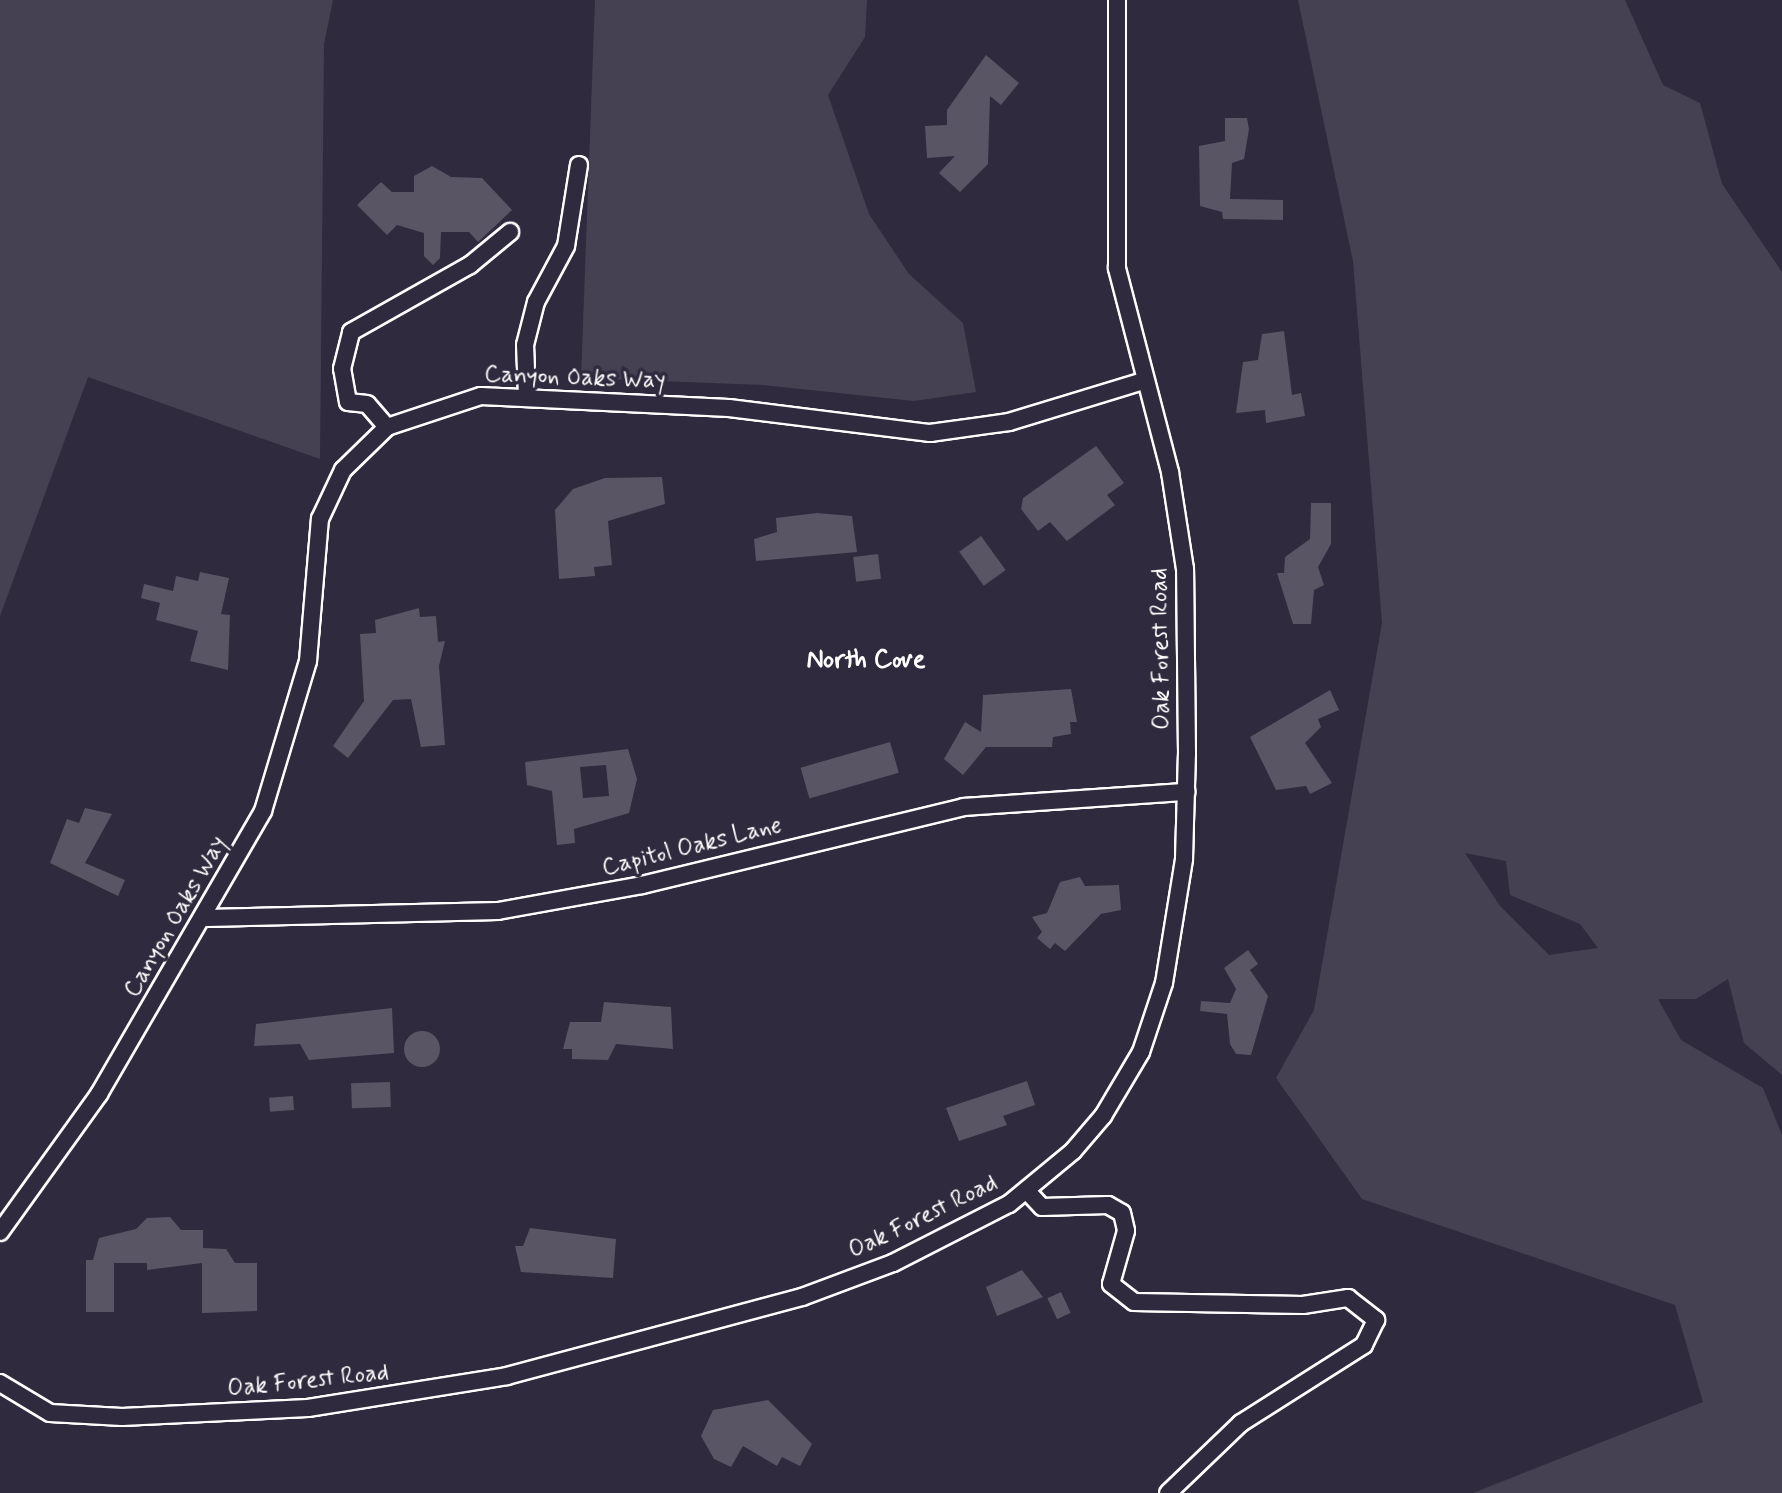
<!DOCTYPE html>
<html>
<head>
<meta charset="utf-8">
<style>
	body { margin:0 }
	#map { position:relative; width:1782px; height:1493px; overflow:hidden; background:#2f2a3d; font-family:Mynerve,sans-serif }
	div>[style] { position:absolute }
	.green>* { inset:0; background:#464152 }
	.building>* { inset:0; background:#595564; transform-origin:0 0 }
	.round { border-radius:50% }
	.roads { filter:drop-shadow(2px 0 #fff) drop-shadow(-2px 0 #fff) drop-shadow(0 2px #fff) drop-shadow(0 -2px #fff) }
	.minor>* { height:16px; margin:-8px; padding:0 8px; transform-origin:8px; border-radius:8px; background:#2f2a3d }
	span { translate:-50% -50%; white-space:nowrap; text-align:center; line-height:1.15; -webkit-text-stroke:7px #2f2a3d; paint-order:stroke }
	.street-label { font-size:24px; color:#fff }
	.neighbourhood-label { font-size:26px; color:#fff; font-weight:700 }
</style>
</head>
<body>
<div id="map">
	<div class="green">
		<i style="clip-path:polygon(0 0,333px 0,324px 44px,320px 459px,88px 377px,0 616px)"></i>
		<i style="clip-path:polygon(595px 0,867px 0,865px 37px,828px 95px,869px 214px,909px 274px,963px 323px,976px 392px,914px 401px,763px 385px,581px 378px)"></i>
		<i style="clip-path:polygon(evenodd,1298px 0,1625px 0,1663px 85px,1700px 103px,1722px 184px,1782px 272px,1782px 1075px,1744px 1043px,1728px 979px,1696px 999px,1658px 999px,1681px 1040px,1763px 1088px,1782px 1135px,1782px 1493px,1473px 1493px,1703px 1402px,1675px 1305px,1362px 1199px,1276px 1078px,1314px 1010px,1382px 623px,1353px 261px,1298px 0,1465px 853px,1506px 861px,1510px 895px,1580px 924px,1598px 948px,1549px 955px,1500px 906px,1465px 853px)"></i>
	</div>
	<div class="building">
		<i style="clip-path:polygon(986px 55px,1019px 83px,1001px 105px,990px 96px,988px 164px,960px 192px,939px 173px,955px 156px,927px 158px,925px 126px,947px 125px,947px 110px)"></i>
		<i style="clip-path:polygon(1225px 118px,1247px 118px,1249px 129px,1244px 159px,1232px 163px,1230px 199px,1283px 200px,1283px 220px,1223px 219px,1222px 212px,1200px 206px,1199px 146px,1225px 141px)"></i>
		<i style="clip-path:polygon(432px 166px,451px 177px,482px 178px,512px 210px,478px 242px,469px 232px,441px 232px,440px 258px,433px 265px,424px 256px,424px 233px,397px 225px,387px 235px,357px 205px,381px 182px,392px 192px,414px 192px,414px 176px)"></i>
		<i style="clip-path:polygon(1284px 331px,1292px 395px,1301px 393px,1305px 416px,1266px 423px,1265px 410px,1236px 413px,1243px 362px,1258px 360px,1262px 334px)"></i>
		<i style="clip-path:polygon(1096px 446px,1124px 483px,1107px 495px,1115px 505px,1067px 541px,1050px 522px,1038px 531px,1021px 509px,1023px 498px)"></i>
		<i style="clip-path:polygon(662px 477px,665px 504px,608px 521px,612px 565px,594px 567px,595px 576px,559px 579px,555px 510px,573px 489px,605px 478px)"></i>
		<i style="clip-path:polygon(1311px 503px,1331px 503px,1331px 544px,1318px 567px,1324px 585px,1314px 590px,1311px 624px,1293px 624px,1277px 573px,1284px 573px,1285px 557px,1310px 539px)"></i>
		<i style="clip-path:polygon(817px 513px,852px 516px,857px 552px,756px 561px,754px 539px,777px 532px,776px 518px)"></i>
		<i style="left:981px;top:536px;width:42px;height:27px;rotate:54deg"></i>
		<i style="left:878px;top:554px;width:25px;height:25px;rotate:83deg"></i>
		<i style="clip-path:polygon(200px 572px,229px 578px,221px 614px,230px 615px,228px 670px,190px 661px,198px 631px,156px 620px,160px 603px,141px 598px,144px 584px,173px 591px,176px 576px,198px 581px)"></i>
		<i style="clip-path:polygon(419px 608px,420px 617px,436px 616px,438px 642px,445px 641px,439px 666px,445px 745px,421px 747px,411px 699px,393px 700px,348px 758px,333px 746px,364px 701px,360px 634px,376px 633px,375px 620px)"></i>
		<i style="clip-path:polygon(1071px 689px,1077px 722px,1070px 722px,1071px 734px,1053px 737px,1052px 747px,986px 747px,963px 775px,944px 759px,965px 722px,981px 732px,983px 695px)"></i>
		<i style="clip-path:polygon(1330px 690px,1339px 710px,1318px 719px,1321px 727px,1305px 743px,1332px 783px,1310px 794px,1306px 786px,1276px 790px,1250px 737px)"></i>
		<i style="left:890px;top:742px;width:32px;height:93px;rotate:74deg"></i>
		<i style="clip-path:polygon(evenodd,628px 749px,637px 779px,629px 813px,574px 829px,575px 843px,557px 845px,552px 791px,527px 785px,525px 762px,628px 749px,606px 765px,609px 796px,583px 798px,580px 767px,606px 765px)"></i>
		<i style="clip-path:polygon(85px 808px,112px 814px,85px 863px,125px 880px,118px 896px,50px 863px,67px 819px,79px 823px)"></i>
		<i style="clip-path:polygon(1080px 877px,1085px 886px,1119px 885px,1121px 910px,1101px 914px,1065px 951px,1055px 943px,1050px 949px,1037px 938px,1042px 932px,1032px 917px,1047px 913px,1060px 882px)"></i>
		<i style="clip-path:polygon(1248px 950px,1258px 964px,1250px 970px,1268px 996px,1251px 1055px,1236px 1054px,1230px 1044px,1227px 1014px,1200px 1011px,1201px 1001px,1230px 1003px,1236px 989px,1224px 968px)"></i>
		<i style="clip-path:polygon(604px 1002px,671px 1007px,673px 1049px,616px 1044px,608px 1060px,572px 1059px,572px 1049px,563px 1049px,570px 1022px,601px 1022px)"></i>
		<i style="clip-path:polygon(392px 1008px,394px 1053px,309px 1060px,300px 1044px,254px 1046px,256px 1024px)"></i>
		<i class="round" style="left:404px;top:1031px;width:36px;height:36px"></i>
		<i style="clip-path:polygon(1027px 1081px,1035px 1105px,1003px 1116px,1007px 1125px,959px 1141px,946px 1108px)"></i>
		<i style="left:390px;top:1082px;width:25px;height:39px;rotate:88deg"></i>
		<i style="left:293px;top:1096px;width:14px;height:24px;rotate:86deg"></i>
		<i style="clip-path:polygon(170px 1217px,181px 1230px,203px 1230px,203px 1248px,226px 1249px,235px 1263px,257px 1263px,257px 1311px,202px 1313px,202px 1263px,147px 1270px,147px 1263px,114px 1263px,114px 1312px,86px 1312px,86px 1260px,93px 1260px,99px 1238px,136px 1229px,147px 1218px)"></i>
		<i style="clip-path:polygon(530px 1228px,616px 1239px,613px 1278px,521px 1272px,515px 1246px,523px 1246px)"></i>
		<i style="clip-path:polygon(1022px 1270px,1043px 1297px,997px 1316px,986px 1287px)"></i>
		<i style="left:1061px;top:1292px;width:23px;height:15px;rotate:65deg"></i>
		<i style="clip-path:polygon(768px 1400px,812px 1444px,800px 1466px,782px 1457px,777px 1466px,743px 1446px,731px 1467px,714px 1459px,701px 1436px,713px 1410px)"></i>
	</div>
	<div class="roads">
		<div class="minor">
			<i style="left:527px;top:396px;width:51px;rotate:-92.2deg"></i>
			<i style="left:525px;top:345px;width:44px;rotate:-75.7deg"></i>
			<i style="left:536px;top:302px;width:64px;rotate:-61.8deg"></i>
			<i style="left:566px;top:246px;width:82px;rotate:-80.9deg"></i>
			<i style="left:387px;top:427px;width:30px;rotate:-131deg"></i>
			<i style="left:367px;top:404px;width:19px;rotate:-174deg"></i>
			<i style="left:348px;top:402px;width:34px;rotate:-100deg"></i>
			<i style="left:342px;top:369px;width:38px;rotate:-76deg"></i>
			<i style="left:351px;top:332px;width:137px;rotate:-29.4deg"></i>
			<i style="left:470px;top:265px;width:52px;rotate:-39.5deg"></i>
			<i style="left:207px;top:918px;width:291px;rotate:-1.4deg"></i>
			<i style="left:498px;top:911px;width:146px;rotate:-10.2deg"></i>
			<i style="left:642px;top:885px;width:331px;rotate:-13.6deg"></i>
			<i style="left:964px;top:807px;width:223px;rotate:-3.9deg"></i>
			<i style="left:1027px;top:1191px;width:22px;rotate:47deg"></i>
			<i style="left:1042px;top:1207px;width:66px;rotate:-1.7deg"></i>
			<i style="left:1108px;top:1205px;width:16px;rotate:30deg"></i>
			<i style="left:1122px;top:1213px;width:18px;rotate:77deg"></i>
			<i style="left:1126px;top:1231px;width:55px;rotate:105.8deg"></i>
			<i style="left:1111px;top:1284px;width:29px;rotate:38deg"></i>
			<i style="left:1134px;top:1302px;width:169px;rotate:1deg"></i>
			<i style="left:1303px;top:1305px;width:46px;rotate:-8.8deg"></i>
			<i style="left:1348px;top:1298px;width:36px;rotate:38deg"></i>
			<i style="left:1376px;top:1320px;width:28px;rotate:116deg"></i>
			<i style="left:1364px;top:1345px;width:146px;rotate:147.6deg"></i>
			<i style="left:1241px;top:1423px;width:101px;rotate:136.2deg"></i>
			<i style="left:0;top:1232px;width:170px;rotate:-54.3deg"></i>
			<i style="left:99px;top:1094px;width:327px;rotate:-59.9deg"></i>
			<i style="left:263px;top:811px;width:157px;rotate:-73.3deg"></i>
			<i style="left:308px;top:661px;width:143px;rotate:-85.2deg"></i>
			<i style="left:320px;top:519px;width:54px;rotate:-64.9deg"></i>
			<i style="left:343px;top:470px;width:62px;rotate:-44.3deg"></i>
			<i style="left:387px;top:427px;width:99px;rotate:-18.3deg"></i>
			<i style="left:481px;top:396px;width:248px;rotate:2.8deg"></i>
			<i style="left:729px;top:408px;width:203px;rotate:7.1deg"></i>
			<i style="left:930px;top:433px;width:80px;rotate:-7.9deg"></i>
			<i style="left:1009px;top:422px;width:140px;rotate:-17deg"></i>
			<i style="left:0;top:1383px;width:58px;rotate:31deg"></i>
			<i style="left:50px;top:1413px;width:72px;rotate:3.2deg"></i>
			<i style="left:122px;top:1417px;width:186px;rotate:-2.8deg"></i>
			<i style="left:308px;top:1408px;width:202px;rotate:-9.1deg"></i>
			<i style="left:507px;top:1376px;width:305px;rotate:-15deg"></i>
			<i style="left:802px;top:1297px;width:97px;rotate:-20.5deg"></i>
			<i style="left:893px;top:1263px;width:130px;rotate:-27deg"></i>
			<i style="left:1009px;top:1204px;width:83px;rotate:-39.6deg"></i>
			<i style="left:1073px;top:1151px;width:46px;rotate:-49.4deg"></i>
			<i style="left:1103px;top:1116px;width:74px;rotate:-59.3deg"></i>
			<i style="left:1141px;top:1052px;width:73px;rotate:-71.6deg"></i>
			<i style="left:1164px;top:983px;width:126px;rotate:-80.8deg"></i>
			<i style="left:1184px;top:859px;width:105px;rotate:-88.4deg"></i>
			<i style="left:1187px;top:754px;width:185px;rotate:-90.6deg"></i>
			<i style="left:1185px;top:569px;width:98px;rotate:-98.8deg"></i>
			<i style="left:1170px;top:472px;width:211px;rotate:-104.6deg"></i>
			<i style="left:1117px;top:268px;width:268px;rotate:-90deg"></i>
		</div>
	</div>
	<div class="street-label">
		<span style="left:575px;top:378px;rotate:2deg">Canyon Oaks Way</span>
		<span style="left:1161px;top:649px;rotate:-91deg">Oak Forest Road</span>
		<span style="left:692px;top:847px;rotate:-14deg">Capitol Oaks Lane</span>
		<span style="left:176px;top:917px;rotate:-60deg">Canyon Oaks Way</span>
		<span style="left:923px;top:1217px;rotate:-26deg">Oak Forest Road</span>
		<span style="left:308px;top:1381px;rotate:-6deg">Oak Forest Road</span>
	</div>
	<div class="neighbourhood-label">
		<span style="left:866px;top:661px">North Cove</span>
	</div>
</div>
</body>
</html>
